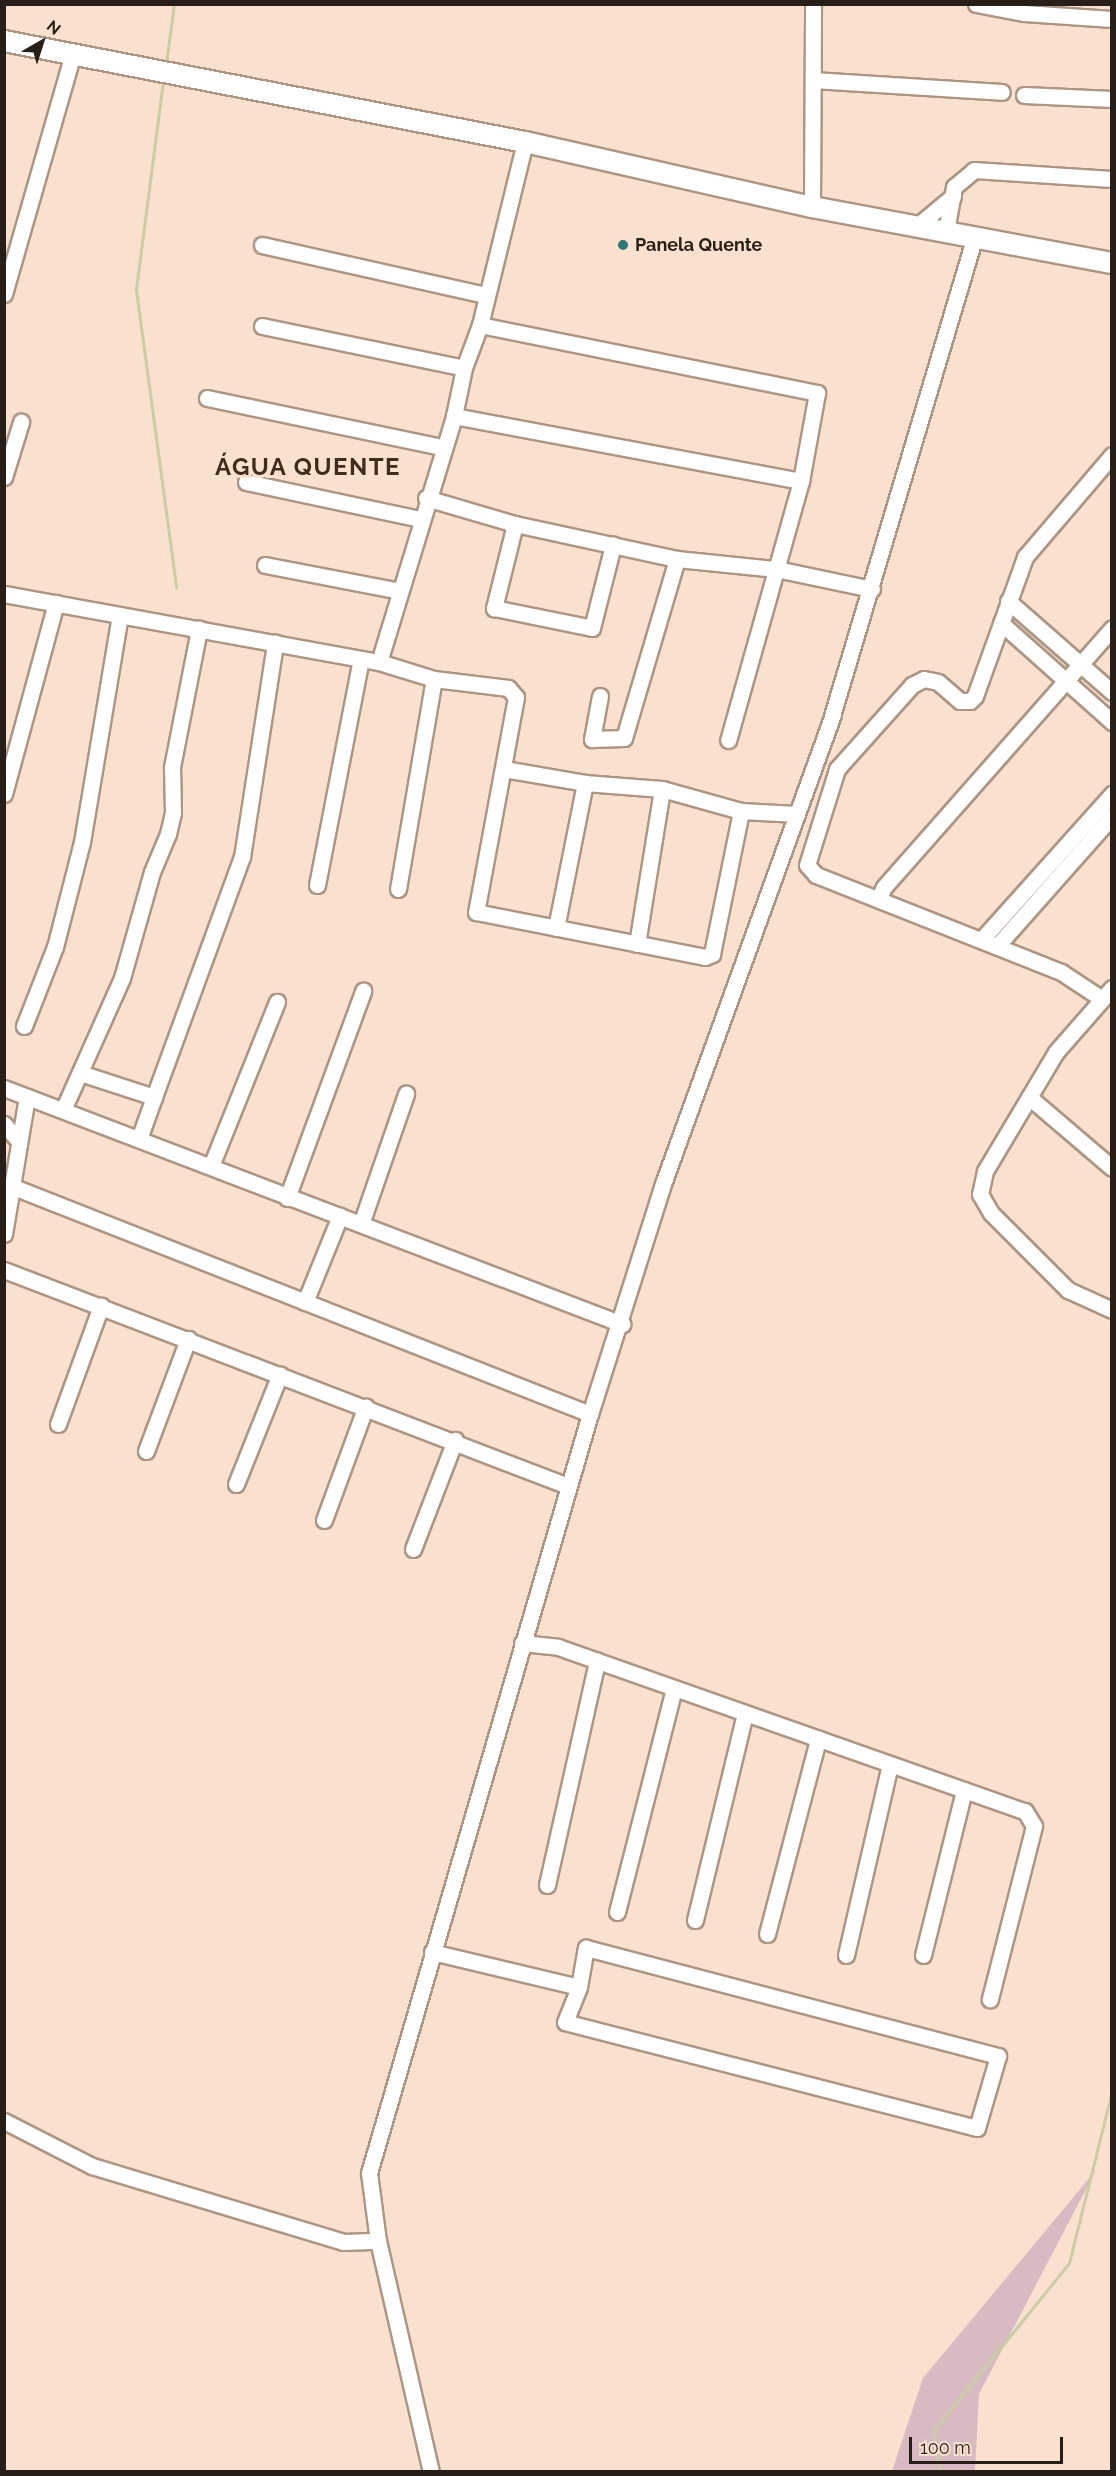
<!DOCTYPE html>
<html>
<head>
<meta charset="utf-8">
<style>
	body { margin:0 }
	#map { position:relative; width:1116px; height:2476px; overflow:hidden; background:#fae0ce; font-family:Raleway,sans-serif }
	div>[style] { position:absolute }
	.green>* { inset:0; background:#d8bbc2 }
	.stream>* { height:3px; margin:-1.5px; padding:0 1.5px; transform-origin:1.5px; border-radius:1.5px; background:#cacda5 }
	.roads { filter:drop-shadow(2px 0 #ad9584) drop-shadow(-2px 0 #ad9584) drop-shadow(0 2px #ad9584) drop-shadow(0 -2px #ad9584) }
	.minor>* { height:15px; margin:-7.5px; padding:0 7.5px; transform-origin:7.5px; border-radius:7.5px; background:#fff }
	.major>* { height:20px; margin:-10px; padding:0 10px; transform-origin:10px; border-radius:10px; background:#fff }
	.dots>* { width:16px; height:16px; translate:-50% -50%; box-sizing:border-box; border:3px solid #fae0ce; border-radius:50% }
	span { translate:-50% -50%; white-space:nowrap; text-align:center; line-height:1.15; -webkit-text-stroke:6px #fae0ce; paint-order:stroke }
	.poi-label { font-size:18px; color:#271e17; font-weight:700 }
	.left { translate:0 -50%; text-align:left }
	.district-label { font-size:24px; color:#402c1e; font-weight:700; letter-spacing:1.5px }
	.frame { position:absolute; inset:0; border:6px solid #271e17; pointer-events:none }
	.north { position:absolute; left:12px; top:12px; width:60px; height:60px; -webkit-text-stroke:4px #fae0ce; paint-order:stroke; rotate:39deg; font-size:16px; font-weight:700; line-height:24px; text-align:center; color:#271e17 }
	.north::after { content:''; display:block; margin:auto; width:21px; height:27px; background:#271e17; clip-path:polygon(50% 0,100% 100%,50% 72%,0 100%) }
	.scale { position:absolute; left:909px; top:2437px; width:154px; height:27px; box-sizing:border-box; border:3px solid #271e17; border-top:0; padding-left:8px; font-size:18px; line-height:21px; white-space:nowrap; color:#271e17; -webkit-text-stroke:4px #fae0ce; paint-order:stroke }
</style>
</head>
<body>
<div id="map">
	<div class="green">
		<i style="clip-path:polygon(1096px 2170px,979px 2394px,975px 2471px,892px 2471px,923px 2378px)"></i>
	</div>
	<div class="stream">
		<i style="left:166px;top:63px;width:60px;rotate:-82.3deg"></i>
		<i style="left:163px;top:81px;width:211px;rotate:97.4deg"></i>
		<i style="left:136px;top:290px;width:300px;rotate:82.3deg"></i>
		<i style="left:940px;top:2472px;width:42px;rotate:-99.7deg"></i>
		<i style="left:933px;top:2431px;width:216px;rotate:-51deg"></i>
		<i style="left:1069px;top:2263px;width:178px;rotate:-76deg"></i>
	</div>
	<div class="roads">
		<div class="minor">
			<i style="left:976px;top:4px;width:49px;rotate:10.6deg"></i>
			<i style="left:1024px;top:13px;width:88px;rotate:3.9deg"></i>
			<i style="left:813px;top:80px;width:189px;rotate:3.6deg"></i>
			<i style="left:1024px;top:95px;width:88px;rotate:2.6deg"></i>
			<i style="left:812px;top:207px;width:203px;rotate:-89.7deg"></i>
			<i style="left:917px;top:226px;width:47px;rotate:-39.8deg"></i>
			<i style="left:946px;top:231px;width:45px;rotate:-79.7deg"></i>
			<i style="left:954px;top:187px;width:26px;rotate:-40deg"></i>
			<i style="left:974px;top:170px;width:138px;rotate:3.7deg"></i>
			<i style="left:262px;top:245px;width:230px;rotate:12.6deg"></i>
			<i style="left:4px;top:294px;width:250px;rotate:-74deg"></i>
			<i style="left:480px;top:325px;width:344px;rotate:11.4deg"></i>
			<i style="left:817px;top:393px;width:89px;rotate:100.3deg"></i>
			<i style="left:801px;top:481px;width:269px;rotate:105.7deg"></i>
			<i style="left:262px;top:326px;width:206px;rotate:11.7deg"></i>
			<i style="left:207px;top:398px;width:239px;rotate:11.8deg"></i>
			<i style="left:454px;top:416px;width:353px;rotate:10.6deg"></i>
			<i style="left:4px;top:477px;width:58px;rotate:-72.8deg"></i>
			<i style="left:246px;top:482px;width:178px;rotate:12deg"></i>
			<i style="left:426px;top:498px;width:93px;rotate:16.3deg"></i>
			<i style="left:515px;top:524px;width:166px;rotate:12.2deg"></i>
			<i style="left:677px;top:559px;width:100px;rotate:5.8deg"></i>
			<i style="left:776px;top:569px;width:98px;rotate:11.8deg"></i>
			<i style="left:515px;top:524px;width:87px;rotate:104deg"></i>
			<i style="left:494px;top:608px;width:100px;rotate:11.5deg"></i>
			<i style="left:592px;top:628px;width:86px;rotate:-75.8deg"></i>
			<i style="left:265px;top:565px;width:137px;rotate:10.9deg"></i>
			<i style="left:4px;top:594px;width:381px;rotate:10.3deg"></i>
			<i style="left:379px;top:662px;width:58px;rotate:17.2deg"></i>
			<i style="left:434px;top:679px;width:75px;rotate:6.9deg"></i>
			<i style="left:508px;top:688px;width:12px;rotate:48deg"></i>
			<i style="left:516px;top:697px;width:219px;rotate:100.5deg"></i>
			<i style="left:476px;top:912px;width:233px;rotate:11.1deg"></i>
			<i style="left:705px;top:957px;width:8px;rotate:-23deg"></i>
			<i style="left:712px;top:954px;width:146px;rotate:-78.5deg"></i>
			<i style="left:1008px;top:601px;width:138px;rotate:41.2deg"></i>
			<i style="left:1001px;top:623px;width:149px;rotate:41.7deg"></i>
			<i style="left:379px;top:662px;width:257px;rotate:-73deg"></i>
			<i style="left:454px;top:416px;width:49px;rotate:-78.2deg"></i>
			<i style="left:464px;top:368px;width:46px;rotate:-69.6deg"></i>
			<i style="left:480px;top:325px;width:188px;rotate:-76.2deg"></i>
			<i style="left:600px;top:696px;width:44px;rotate:100.5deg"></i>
			<i style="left:592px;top:739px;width:32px;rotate:-2deg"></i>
			<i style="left:624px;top:738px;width:187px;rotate:-73.5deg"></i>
			<i style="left:504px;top:769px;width:82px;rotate:9.8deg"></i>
			<i style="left:585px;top:783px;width:77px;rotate:4.5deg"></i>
			<i style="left:662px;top:789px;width:82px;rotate:15.6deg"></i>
			<i style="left:741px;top:811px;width:56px;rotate:3.1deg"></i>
			<i style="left:4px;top:794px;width:198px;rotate:-74.8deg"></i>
			<i style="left:317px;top:885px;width:230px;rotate:-79deg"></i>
			<i style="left:398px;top:889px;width:213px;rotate:-80.3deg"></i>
			<i style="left:878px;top:899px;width:13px;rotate:-63deg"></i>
			<i style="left:884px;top:887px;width:345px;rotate:-48.6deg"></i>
			<i style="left:556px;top:928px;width:148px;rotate:-78.7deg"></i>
			<i style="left:982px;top:939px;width:195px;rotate:-48.1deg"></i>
			<i style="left:637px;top:944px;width:157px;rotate:-80.8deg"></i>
			<i style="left:997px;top:946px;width:174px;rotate:-48.5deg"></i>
			<i style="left:1112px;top:988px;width:85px;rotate:131.2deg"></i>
			<i style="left:1056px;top:1052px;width:139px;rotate:120.8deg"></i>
			<i style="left:985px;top:1171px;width:24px;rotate:102deg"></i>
			<i style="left:980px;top:1194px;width:22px;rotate:60deg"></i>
			<i style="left:991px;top:1213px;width:109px;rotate:45deg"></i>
			<i style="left:1068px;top:1290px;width:48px;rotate:24.4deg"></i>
			<i style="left:1102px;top:999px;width:49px;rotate:-146.6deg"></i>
			<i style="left:1061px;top:972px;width:264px;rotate:-158.4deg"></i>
			<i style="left:816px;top:875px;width:13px;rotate:-132deg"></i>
			<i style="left:807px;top:865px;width:101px;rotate:-72.6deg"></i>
			<i style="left:837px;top:769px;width:113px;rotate:-48.2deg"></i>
			<i style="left:912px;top:685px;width:13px;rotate:-27deg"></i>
			<i style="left:924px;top:679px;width:14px;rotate:12deg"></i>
			<i style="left:938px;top:682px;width:29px;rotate:41deg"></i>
			<i style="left:960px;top:701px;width:10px"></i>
			<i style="left:970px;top:701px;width:7px;rotate:-45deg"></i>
			<i style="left:975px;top:696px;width:148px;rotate:-70.2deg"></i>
			<i style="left:1025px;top:557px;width:134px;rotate:-49.5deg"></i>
			<i style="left:24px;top:1026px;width:85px;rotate:-68.6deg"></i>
			<i style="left:55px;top:947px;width:108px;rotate:-75.6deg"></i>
			<i style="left:82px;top:842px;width:230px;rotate:-80.5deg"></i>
			<i style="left:80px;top:1073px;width:78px;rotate:18deg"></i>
			<i style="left:154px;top:1097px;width:256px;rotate:-69.9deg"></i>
			<i style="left:242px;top:857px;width:217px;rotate:-81.2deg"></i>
			<i style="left:4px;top:1088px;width:662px;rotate:20.9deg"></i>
			<i style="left:1029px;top:1097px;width:109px;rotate:40.5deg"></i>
			<i style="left:63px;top:1110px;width:145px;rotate:-65.9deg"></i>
			<i style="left:122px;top:978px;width:110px;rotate:-74.2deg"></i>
			<i style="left:152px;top:872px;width:41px;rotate:-67.2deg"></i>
			<i style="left:168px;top:834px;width:22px;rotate:-77deg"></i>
			<i style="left:173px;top:813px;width:46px;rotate:-91.2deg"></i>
			<i style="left:172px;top:767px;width:141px;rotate:-78.9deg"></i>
			<i style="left:4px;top:1124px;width:21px;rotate:49deg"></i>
			<i style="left:139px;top:1139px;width:45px;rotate:-70.3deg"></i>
			<i style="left:211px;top:1166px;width:177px;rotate:-68.1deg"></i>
			<i style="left:11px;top:1186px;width:622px;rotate:21.49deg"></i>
			<i style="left:287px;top:1198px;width:221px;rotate:-69.8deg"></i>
			<i style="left:361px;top:1224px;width:138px;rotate:-70.9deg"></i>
			<i style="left:4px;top:1234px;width:139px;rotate:-80.5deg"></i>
			<i style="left:4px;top:1270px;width:604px;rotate:20.96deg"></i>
			<i style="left:305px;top:1302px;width:93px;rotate:-67.9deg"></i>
			<i style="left:58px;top:1424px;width:126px;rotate:-70deg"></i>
			<i style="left:146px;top:1451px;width:120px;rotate:-69.4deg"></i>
			<i style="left:236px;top:1484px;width:118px;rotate:-68.2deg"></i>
			<i style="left:324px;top:1520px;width:121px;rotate:-69.8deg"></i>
			<i style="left:413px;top:1549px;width:117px;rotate:-68.9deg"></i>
			<i style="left:522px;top:1643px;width:36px;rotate:6deg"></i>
			<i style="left:558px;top:1647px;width:495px;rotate:19.4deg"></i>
			<i style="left:1025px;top:1811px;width:17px;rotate:59deg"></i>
			<i style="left:1034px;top:1826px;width:179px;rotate:104.3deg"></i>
			<i style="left:547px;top:1885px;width:230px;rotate:-77.4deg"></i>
			<i style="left:617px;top:1912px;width:230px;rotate:-75.7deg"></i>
			<i style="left:695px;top:1920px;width:213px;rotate:-76.4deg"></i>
			<i style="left:767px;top:1934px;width:202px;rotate:-75.3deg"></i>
			<i style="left:586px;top:1948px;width:426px;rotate:14.7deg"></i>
			<i style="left:998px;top:2056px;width:75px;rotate:106.3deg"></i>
			<i style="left:977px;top:2128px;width:425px;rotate:-165.6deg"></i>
			<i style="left:565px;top:2022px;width:38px;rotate:-68deg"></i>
			<i style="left:579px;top:1987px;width:40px;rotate:-80deg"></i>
			<i style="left:432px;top:1952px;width:151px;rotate:13.4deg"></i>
			<i style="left:846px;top:1955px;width:195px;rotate:-77deg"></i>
			<i style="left:923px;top:1955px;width:170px;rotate:-76deg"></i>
			<i style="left:4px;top:2121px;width:99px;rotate:27.1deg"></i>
			<i style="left:92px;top:2166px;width:262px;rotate:16.8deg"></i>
			<i style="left:343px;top:2242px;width:35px;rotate:-2deg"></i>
			<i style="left:431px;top:2472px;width:237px;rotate:-102.9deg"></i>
			<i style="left:378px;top:2241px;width:69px;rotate:-97.5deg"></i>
			<i style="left:369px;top:2173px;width:791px;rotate:-73.77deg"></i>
			<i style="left:590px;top:1414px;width:241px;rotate:-72.4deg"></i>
			<i style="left:663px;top:1184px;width:498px;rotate:-70.1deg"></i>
			<i style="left:832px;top:716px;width:501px;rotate:-73.41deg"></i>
		</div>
		<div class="major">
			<i style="left:4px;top:41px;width:531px;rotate:10.97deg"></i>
			<i style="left:525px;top:142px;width:294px;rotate:12.8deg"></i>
			<i style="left:812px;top:207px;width:305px;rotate:10.6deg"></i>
		</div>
	</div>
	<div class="dots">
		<i style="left:623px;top:245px;background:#2f7877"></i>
	</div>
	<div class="poi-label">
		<span class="left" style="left:635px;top:245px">Panela Quente</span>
	</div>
	<div class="district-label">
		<span style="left:308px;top:467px">ÁGUA QUENTE</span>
	</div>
	<div class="frame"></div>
	<div class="north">N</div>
	<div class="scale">100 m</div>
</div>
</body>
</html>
